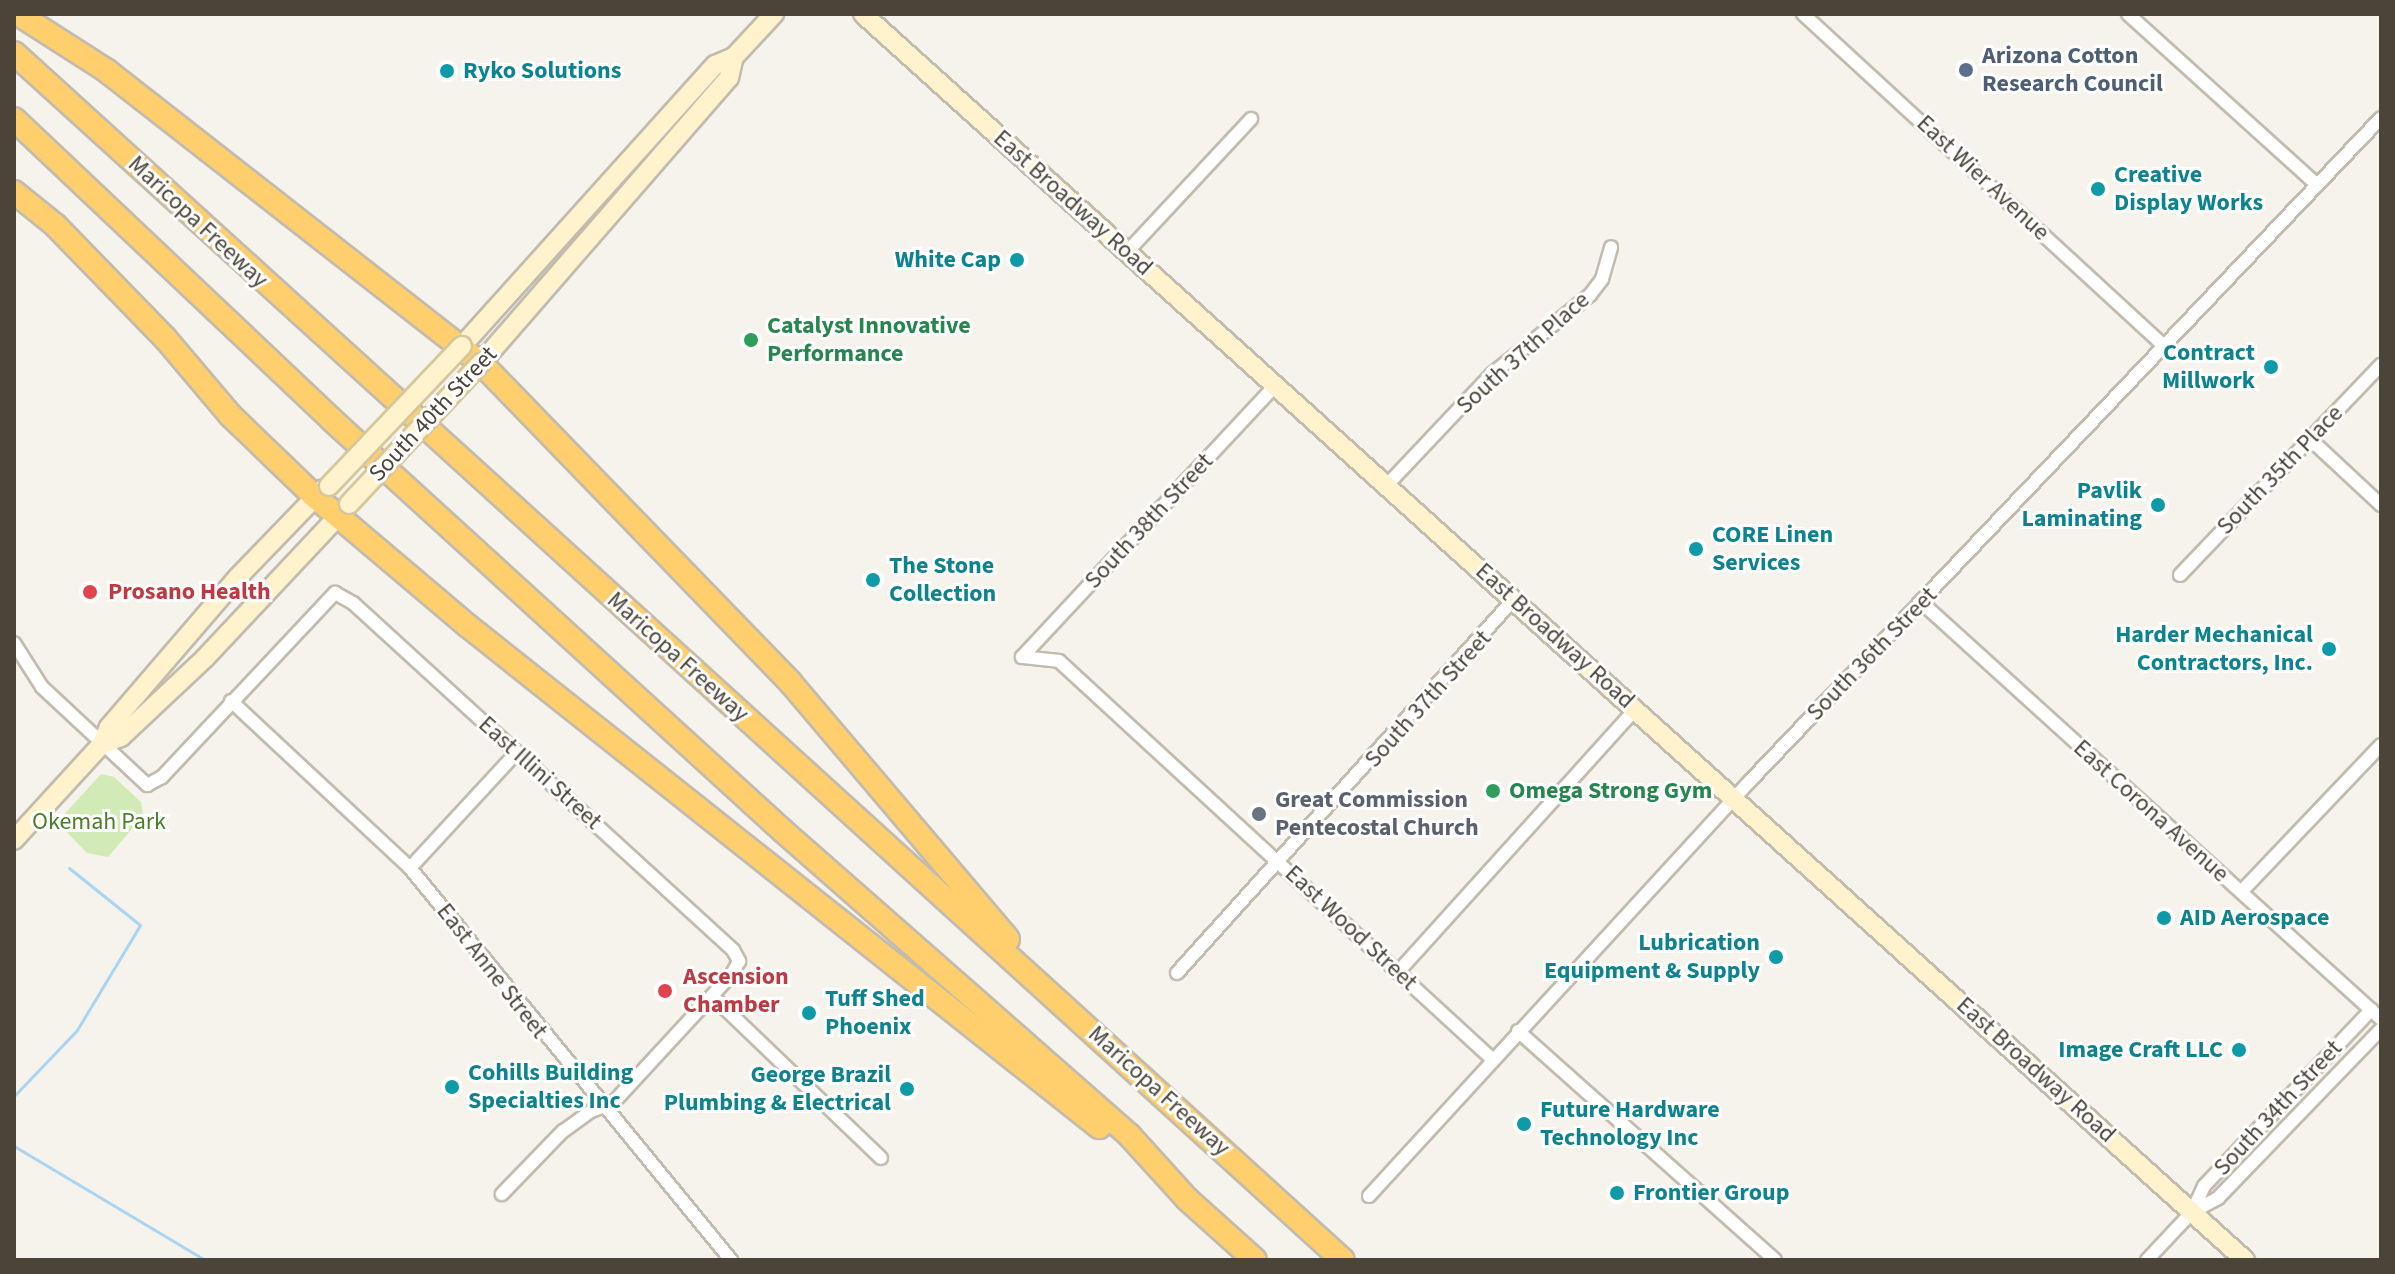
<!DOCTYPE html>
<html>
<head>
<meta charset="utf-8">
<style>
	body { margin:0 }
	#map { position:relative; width:2395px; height:1274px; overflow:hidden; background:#f6f3ec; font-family:"Source Sans 3",sans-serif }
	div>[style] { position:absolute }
	.green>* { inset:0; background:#d2eab5 }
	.stream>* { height:3px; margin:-1.5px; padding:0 1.5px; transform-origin:1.5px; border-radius:1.5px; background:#a9d4f2 }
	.roads { filter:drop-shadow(2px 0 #c2bbae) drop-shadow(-2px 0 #c2bbae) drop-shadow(0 2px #c2bbae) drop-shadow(0 -2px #c2bbae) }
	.street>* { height:12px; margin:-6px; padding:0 6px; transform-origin:6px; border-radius:6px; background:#fff }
	.secondary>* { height:18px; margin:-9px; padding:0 9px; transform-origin:9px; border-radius:9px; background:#fff3cd }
	.highway>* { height:22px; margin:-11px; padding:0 11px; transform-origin:11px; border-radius:11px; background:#ffcf6e }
	.bridges { filter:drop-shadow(2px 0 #d6c79b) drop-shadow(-2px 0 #d6c79b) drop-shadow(0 2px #d6c79b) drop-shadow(0 -2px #d6c79b) }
	.secondary-bridge>* { height:18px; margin:-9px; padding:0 9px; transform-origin:9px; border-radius:9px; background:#fff3cd }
	.dots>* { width:22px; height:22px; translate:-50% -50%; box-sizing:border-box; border:4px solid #fff; border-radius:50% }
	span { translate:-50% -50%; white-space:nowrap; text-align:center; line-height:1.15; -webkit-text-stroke:6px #fff; paint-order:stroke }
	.service-label { font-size:24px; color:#4e5e75; font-weight:700 }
	.left { translate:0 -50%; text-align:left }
	.culture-label { font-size:24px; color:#0d838f; font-weight:700 }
	.right { translate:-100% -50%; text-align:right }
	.street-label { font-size:24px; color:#4b4439 }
	.leisure-label { font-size:24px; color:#27864d; font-weight:700 }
	.health-label { font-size:24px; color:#be3a42; font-weight:700 }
	.worship-label { font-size:24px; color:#5b616d; font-weight:700 }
	.park-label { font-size:24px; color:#4a7f2a }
	.frame { position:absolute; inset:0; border:16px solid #4b4439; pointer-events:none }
</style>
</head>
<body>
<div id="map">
	<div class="green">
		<i style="clip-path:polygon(101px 774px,114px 777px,141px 802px,143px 816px,108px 857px,87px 853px,57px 822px)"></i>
	</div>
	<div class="stream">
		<i style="left:14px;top:1096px;width:91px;rotate:-46.3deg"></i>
		<i style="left:77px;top:1030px;width:122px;rotate:-59deg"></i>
		<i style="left:140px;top:925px;width:91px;rotate:-141.2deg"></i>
		<i style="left:14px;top:1146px;width:222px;rotate:30.8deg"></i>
	</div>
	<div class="roads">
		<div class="street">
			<i style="left:1803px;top:14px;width:488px;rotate:42.6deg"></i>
			<i style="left:2128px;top:14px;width:255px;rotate:42.1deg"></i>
			<i style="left:1127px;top:252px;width:182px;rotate:-47deg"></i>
			<i style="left:2310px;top:439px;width:97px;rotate:42.9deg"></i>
			<i style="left:1387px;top:485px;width:153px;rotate:-46.6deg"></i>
			<i style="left:1492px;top:374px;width:126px;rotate:-38.9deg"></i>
			<i style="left:1590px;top:295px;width:20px;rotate:-53deg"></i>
			<i style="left:1602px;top:279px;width:33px;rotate:-74deg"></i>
			<i style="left:2180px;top:575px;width:291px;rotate:-46.3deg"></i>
			<i style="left:1921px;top:602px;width:621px;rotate:42.19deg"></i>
			<i style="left:14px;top:643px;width:52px;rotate:57.5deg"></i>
			<i style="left:42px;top:687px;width:144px;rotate:43deg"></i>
			<i style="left:147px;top:785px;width:17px;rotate:-28deg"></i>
			<i style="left:162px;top:777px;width:253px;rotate:-46.8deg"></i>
			<i style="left:335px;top:593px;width:21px;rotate:29deg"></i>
			<i style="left:353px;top:603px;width:515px;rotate:42.4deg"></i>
			<i style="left:733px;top:950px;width:13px;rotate:61deg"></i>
			<i style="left:739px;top:961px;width:15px;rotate:118deg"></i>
			<i style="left:732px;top:974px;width:176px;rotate:132.7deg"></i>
			<i style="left:613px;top:1103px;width:23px;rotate:160deg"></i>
			<i style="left:591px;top:1111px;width:34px;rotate:144deg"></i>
			<i style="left:563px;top:1131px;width:88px;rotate:134.1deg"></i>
			<i style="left:1022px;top:657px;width:37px;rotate:6deg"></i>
			<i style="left:1059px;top:661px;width:588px;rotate:42.59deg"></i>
			<i style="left:1022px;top:657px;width:372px;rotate:-47deg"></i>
			<i style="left:231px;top:701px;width:245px;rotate:43deg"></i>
			<i style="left:410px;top:868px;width:507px;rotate:50.69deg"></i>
			<i style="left:410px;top:868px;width:158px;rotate:-47.3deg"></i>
			<i style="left:2241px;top:892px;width:203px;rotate:-46.4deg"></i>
			<i style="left:1398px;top:972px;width:355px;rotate:-47.9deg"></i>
			<i style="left:1177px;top:973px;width:503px;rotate:-47.98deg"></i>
			<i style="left:712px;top:996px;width:234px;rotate:43.8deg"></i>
			<i style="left:1518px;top:1031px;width:344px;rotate:41.7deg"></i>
			<i style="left:1369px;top:1196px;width:563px;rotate:-47.45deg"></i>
			<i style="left:1750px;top:781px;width:915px;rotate:-46.42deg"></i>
			<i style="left:2192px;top:1212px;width:30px;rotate:-28deg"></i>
			<i style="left:2218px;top:1198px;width:235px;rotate:-46deg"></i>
			<i style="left:2147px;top:1260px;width:66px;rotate:-46.8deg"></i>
			<i style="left:2192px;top:1212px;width:29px;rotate:-65deg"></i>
			<i style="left:2204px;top:1186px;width:243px;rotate:-46.5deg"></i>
		</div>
		<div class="secondary">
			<i style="left:863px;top:14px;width:1861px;rotate:42.04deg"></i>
			<i style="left:462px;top:346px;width:378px;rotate:-48deg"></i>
			<i style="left:715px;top:65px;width:21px;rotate:-23deg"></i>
			<i style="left:734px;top:57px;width:59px;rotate:-47.1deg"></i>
			<i style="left:481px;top:363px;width:378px;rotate:-49deg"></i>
			<i style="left:729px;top:78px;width:22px;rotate:-77deg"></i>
			<i style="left:102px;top:744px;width:20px;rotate:-20deg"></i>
			<i style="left:121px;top:737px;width:115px;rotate:-43.2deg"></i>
			<i style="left:205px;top:658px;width:206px;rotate:-46.8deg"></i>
			<i style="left:14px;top:840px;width:130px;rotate:-47.5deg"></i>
			<i style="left:102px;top:744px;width:18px;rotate:-68deg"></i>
			<i style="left:109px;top:727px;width:198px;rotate:-49.3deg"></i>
			<i style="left:238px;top:577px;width:122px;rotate:-46deg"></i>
		</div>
		<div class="highway">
			<i style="left:18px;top:14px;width:106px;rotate:32.6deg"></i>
			<i style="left:107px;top:71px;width:474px;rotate:38deg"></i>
			<i style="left:481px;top:363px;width:444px;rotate:45.9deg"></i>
			<i style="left:790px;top:682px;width:337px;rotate:49.7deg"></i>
			<i style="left:14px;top:53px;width:1795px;rotate:42.25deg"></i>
			<i style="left:14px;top:119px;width:438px;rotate:43.4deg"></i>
			<i style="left:332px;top:420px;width:610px;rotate:42.34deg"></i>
			<i style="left:783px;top:831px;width:461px;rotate:41.3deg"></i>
			<i style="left:1129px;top:1135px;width:86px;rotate:47.8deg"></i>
			<i style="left:1187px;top:1199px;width:91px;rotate:41.9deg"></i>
			<i style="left:14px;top:192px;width:53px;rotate:38.8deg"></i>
			<i style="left:55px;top:225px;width:158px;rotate:45.8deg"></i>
			<i style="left:165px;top:338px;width:101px;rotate:49.8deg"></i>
			<i style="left:230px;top:415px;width:115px;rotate:43.9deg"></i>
			<i style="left:313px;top:495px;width:203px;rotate:40.2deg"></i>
			<i style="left:468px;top:626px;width:806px;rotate:38.45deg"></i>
		</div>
	</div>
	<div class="bridges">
		<div class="secondary-bridge">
			<i style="left:329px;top:486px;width:193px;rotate:-46.5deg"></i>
			<i style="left:349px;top:504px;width:193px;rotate:-46.9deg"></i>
		</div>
	</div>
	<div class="dots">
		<i style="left:1966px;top:70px;background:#5c6f8a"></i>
		<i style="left:447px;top:71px;background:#0f9aa8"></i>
		<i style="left:2098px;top:189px;background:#0f9aa8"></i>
		<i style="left:1017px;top:260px;background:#0f9aa8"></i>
		<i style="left:751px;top:340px;background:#2e9e5b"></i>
		<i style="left:2271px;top:367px;background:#0f9aa8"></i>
		<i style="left:2158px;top:505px;background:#0f9aa8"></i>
		<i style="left:1696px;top:549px;background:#0f9aa8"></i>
		<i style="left:873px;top:580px;background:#0f9aa8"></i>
		<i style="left:90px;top:592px;background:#e0444e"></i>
		<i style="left:2329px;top:649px;background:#0f9aa8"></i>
		<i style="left:1493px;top:791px;background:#2e9e5b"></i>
		<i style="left:1259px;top:814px;background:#6b7280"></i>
		<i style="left:2164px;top:918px;background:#0f9aa8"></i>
		<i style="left:1776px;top:957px;background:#0f9aa8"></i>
		<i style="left:665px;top:991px;background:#e0444e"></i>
		<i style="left:809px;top:1013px;background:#0f9aa8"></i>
		<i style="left:2239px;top:1050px;background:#0f9aa8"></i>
		<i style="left:452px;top:1087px;background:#0f9aa8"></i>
		<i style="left:907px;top:1089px;background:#0f9aa8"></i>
		<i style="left:1524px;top:1124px;background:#0f9aa8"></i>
		<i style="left:1617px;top:1193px;background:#0f9aa8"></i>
	</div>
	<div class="service-label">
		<span class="left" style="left:1982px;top:70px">Arizona Cotton<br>Research Council</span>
	</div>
	<div class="culture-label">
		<span class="left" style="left:463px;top:71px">Ryko Solutions</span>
		<span class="left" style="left:2114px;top:189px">Creative<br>Display Works</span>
		<span class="right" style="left:1001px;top:260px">White Cap</span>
		<span class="right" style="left:2255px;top:367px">Contract<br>Millwork</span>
		<span class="right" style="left:2142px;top:505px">Pavlik<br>Laminating</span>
		<span class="left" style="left:1712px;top:549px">CORE Linen<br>Services</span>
		<span class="left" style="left:889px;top:580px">The Stone<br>Collection</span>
		<span class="right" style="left:2313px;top:649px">Harder Mechanical<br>Contractors, Inc.</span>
		<span class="left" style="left:2180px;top:918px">AID Aerospace</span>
		<span class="right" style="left:1760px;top:957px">Lubrication<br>Equipment &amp; Supply</span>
		<span class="left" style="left:825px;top:1013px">Tuff Shed<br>Phoenix</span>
		<span class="right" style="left:2223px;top:1050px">Image Craft LLC</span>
		<span class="left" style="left:468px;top:1087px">Cohills Building<br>Specialties Inc</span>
		<span class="right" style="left:891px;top:1089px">George Brazil<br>Plumbing &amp; Electrical</span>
		<span class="left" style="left:1540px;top:1124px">Future Hardware<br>Technology Inc</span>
		<span class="left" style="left:1633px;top:1193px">Frontier Group</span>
	</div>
	<div class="street-label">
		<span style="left:1983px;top:178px;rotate:43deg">East Wier Avenue</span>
		<span style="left:1073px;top:203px;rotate:42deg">East Broadway Road</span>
		<span style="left:198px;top:222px;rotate:43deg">Maricopa Freeway</span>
		<span style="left:1523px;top:353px;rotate:-42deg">South 37th Place</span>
		<span style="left:433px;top:414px;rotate:-47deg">South 40th Street</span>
		<span style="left:2280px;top:470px;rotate:-46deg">South 35th Place</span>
		<span style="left:1149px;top:521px;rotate:-47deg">South 38th Street</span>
		<span style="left:1555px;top:636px;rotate:42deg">East Broadway Road</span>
		<span style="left:1872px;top:654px;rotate:-46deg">South 36th Street</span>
		<span style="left:678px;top:657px;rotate:42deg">Maricopa Freeway</span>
		<span style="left:1428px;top:699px;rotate:-48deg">South 37th Street</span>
		<span style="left:540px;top:773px;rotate:42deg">East Illini Street</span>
		<span style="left:2151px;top:811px;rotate:42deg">East Corona Avenue</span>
		<span style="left:1351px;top:928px;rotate:43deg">East Wood Street</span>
		<span style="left:492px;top:971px;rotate:52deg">East Anne Street</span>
		<span style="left:2036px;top:1070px;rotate:42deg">East Broadway Road</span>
		<span style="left:1159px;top:1091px;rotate:42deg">Maricopa Freeway</span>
		<span style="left:2278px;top:1108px;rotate:-47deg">South 34th Street</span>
	</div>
	<div class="leisure-label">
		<span class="left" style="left:767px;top:340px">Catalyst Innovative<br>Performance</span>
		<span class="left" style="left:1509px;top:791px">Omega Strong Gym</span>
	</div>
	<div class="health-label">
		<span class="left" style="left:108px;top:592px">Prosano Health</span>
		<span class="left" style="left:683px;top:991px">Ascension<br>Chamber</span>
	</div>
	<div class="worship-label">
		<span class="left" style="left:1275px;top:814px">Great Commission<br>Pentecostal Church</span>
	</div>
	<div class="park-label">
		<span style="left:99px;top:822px">Okemah Park</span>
	</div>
	<div class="frame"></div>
</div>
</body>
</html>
